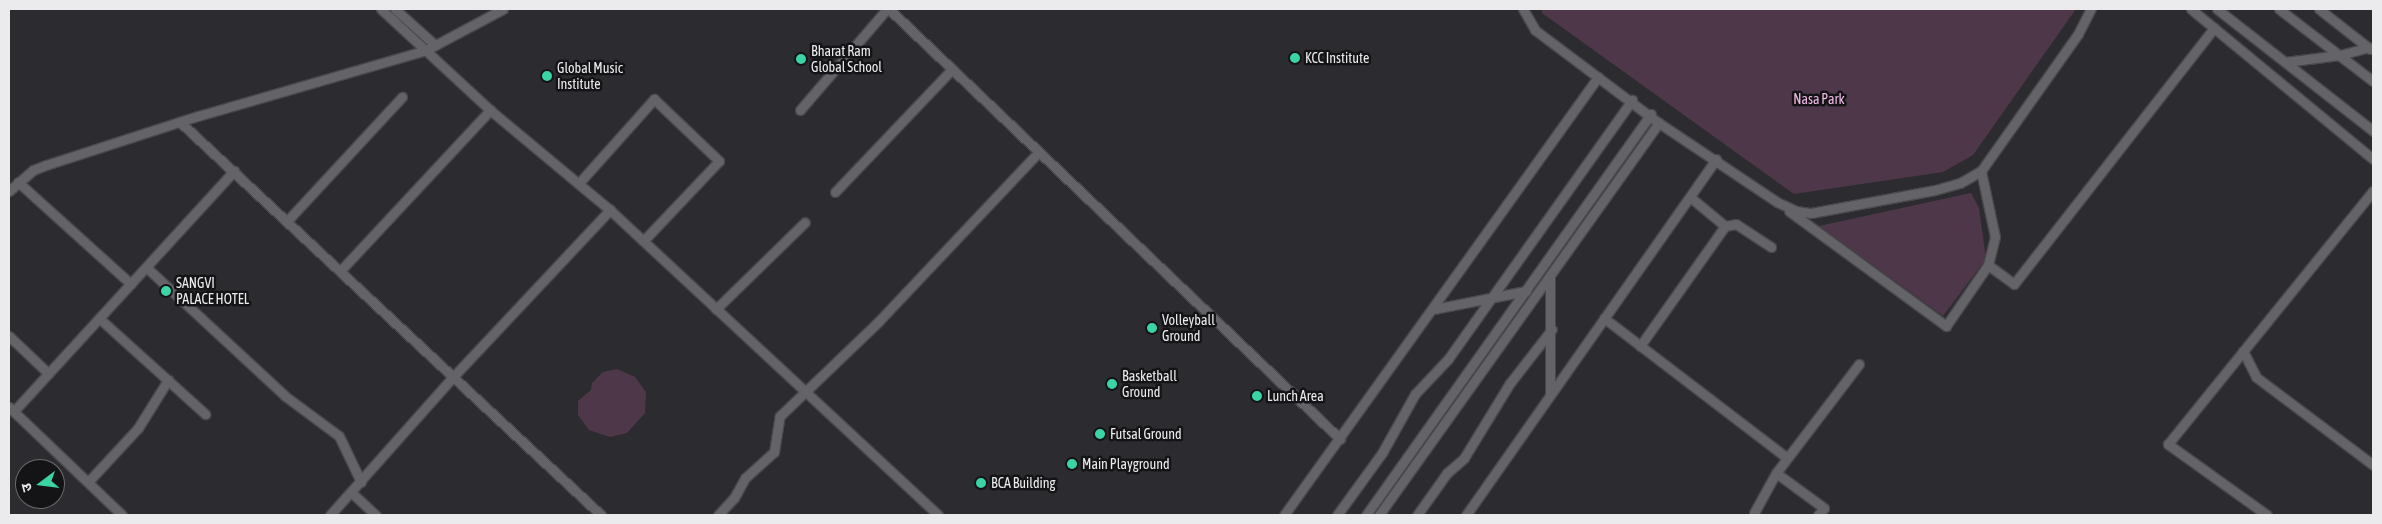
<!DOCTYPE html>
<html>
<head>
<meta charset="utf-8">
<style>
	body { margin:0 }
	#map { position:relative; width:2382px; height:524px; overflow:hidden; background:#2c2c30; font-family:"Asap Condensed","Noto Sans Devanagari",sans-serif }
	div>[style] { position:absolute }
	.green>* { inset:0; background:#4e3749 }
	.roads { filter:drop-shadow(1px 0 #48484b) drop-shadow(-1px 0 #48484b) drop-shadow(0 1px #48484b) drop-shadow(0 -1px #48484b) }
	.minor>* { height:9px; margin:-4.5px; padding:0 4.5px; transform-origin:4.5px; border-radius:4.5px; background:#636368 }
	.dots>* { width:14px; height:14px; translate:-50% -50%; box-sizing:border-box; border:2px solid #141416; border-radius:50% }
	span { translate:-50% -50%; white-space:nowrap; text-align:center; line-height:1.15; -webkit-text-stroke:5px #141416; paint-order:stroke }
	.poi-label { font-size:14px; color:#ebebee }
	.left { translate:0 -50%; text-align:left }
	.park-label { font-size:14px; color:#efb8e4 }
	.frame { position:absolute; inset:0; border:10px solid #ebebee; pointer-events:none }
	.north { position:absolute; left:15px; top:459px; width:50px; height:50px; box-sizing:border-box; background:#141416; border:1px solid #6a6a6c; border-radius:50%; rotate:255deg; font-size:14px; font-weight:700; line-height:20px; text-align:center; color:#ebebee }
	.north::after { content:''; display:block; margin:auto; width:18px; height:22px; background:#3bd4a4; clip-path:polygon(50% 0,100% 100%,50% 72%,0 100%) }
</style>
</head>
<body>
<div id="map">
	<div class="green">
		<i style="clip-path:polygon(1542px 9px,2076px 9px,1973px 155px,1943px 172px,1794px 194px,1542px 13px)"></i>
		<i style="clip-path:polygon(1971px 193px,1979px 208px,1986px 259px,1943px 316px,1819px 226px)"></i>
		<i style="clip-path:polygon(617px 369px,635px 377px,646px 392px,645px 413px,627px 433px,610px 437px,589px 430px,578px 415px,578px 401px,591px 390px,592px 383px,603px 372px)"></i>
	</div>
	<div class="roads">
		<div class="minor">
			<i style="left:381px;top:9px;width:149px;rotate:42.8deg"></i>
			<i style="left:490px;top:110px;width:156px;rotate:39.8deg"></i>
			<i style="left:610px;top:210px;width:448px;rotate:42.9deg"></i>
			<i style="left:395px;top:9px;width:54px;rotate:42deg"></i>
			<i style="left:889px;top:9px;width:623px;rotate:43.63deg"></i>
			<i style="left:1523px;top:9px;width:24px;rotate:60deg"></i>
			<i style="left:1535px;top:30px;width:155px;rotate:36.9deg"></i>
			<i style="left:1659px;top:123px;width:142px;rotate:33.8deg"></i>
			<i style="left:1777px;top:202px;width:21px;rotate:25deg"></i>
			<i style="left:1796px;top:211px;width:15px;rotate:8deg"></i>
			<i style="left:1811px;top:213px;width:126px;rotate:-10.5deg"></i>
			<i style="left:1935px;top:190px;width:26px;rotate:-16deg"></i>
			<i style="left:1960px;top:183px;width:24px;rotate:-30deg"></i>
			<i style="left:1981px;top:171px;width:168px;rotate:-54.7deg"></i>
			<i style="left:2078px;top:34px;width:28px;rotate:-63deg"></i>
			<i style="left:2191px;top:9px;width:236px;rotate:39.5deg"></i>
			<i style="left:2217px;top:9px;width:198px;rotate:38deg"></i>
			<i style="left:2279px;top:9px;width:118px;rotate:37.5deg"></i>
			<i style="left:2319px;top:9px;width:65px;rotate:38.1deg"></i>
			<i style="left:2285px;top:62px;width:55px;rotate:-7.3deg"></i>
			<i style="left:2340px;top:55px;width:30px;rotate:-15deg"></i>
			<i style="left:800px;top:110px;width:133px;rotate:-49.3deg"></i>
			<i style="left:180px;top:122px;width:576px;rotate:43.03deg"></i>
			<i style="left:18px;top:182px;width:152px;rotate:42.1deg"></i>
			<i style="left:579px;top:183px;width:113px;rotate:-48.2deg"></i>
			<i style="left:654px;top:99px;width:90px;rotate:43.6deg"></i>
			<i style="left:719px;top:161px;width:110px;rotate:133.5deg"></i>
			<i style="left:9px;top:191px;width:32px;rotate:-41deg"></i>
			<i style="left:33px;top:170px;width:14px;rotate:-21deg"></i>
			<i style="left:46px;top:165px;width:160px;rotate:-17.9deg"></i>
			<i style="left:198px;top:116px;width:237px;rotate:-16.1deg"></i>
			<i style="left:426px;top:50px;width:87px;rotate:-28deg"></i>
			<i style="left:835px;top:192px;width:168px;rotate:-46.4deg"></i>
			<i style="left:1690px;top:197px;width:45px;rotate:39.6deg"></i>
			<i style="left:1725px;top:226px;width:11px;rotate:-10deg"></i>
			<i style="left:1736px;top:224px;width:42px;rotate:33.3deg"></i>
			<i style="left:1789px;top:211px;width:195px;rotate:36.2deg"></i>
			<i style="left:1946px;top:326px;width:74px;rotate:-55.5deg"></i>
			<i style="left:1988px;top:265px;width:29px;rotate:-76deg"></i>
			<i style="left:1995px;top:237px;width:67px;rotate:-102deg"></i>
			<i style="left:288px;top:220px;width:168px;rotate:-47.2deg"></i>
			<i style="left:1988px;top:265px;width:32px;rotate:36deg"></i>
			<i style="left:2014px;top:284px;width:325px;rotate:-52deg"></i>
			<i style="left:147px;top:268px;width:188px;rotate:42.8deg"></i>
			<i style="left:285px;top:396px;width:67px;rotate:36.5deg"></i>
			<i style="left:339px;top:436px;width:51px;rotate:64.4deg"></i>
			<i style="left:341px;top:270px;width:219px;rotate:-47deg"></i>
			<i style="left:1550px;top:277px;width:117px;rotate:90deg"></i>
			<i style="left:716px;top:309px;width:124px;rotate:-44.3deg"></i>
			<i style="left:1434px;top:309px;width:94px;rotate:-11.1deg"></i>
			<i style="left:1604px;top:318px;width:230px;rotate:37.4deg"></i>
			<i style="left:100px;top:319px;width:142px;rotate:42.1deg"></i>
			<i style="left:9px;top:336px;width:54px;rotate:43.5deg"></i>
			<i style="left:1640px;top:346px;width:147px;rotate:-54.7deg"></i>
			<i style="left:2243px;top:351px;width:29px;rotate:63deg"></i>
			<i style="left:2256px;top:377px;width:146px;rotate:36.9deg"></i>
			<i style="left:9px;top:407px;width:156px;rotate:43.7deg"></i>
			<i style="left:14px;top:411px;width:326px;rotate:-47.5deg"></i>
			<i style="left:88px;top:482px;width:74px;rotate:-47.2deg"></i>
			<i style="left:138px;top:428px;width:57px;rotate:-58deg"></i>
			<i style="left:352px;top:493px;width:33px;rotate:43deg"></i>
			<i style="left:1754px;top:513px;width:46px;rotate:-61.2deg"></i>
			<i style="left:330px;top:515px;width:183px;rotate:-48.3deg"></i>
			<i style="left:452px;top:378px;width:231px;rotate:-46.8deg"></i>
			<i style="left:718px;top:515px;width:23px;rotate:-47deg"></i>
			<i style="left:734px;top:498px;width:23px;rotate:-61deg"></i>
			<i style="left:745px;top:478px;width:39px;rotate:-42deg"></i>
			<i style="left:774px;top:452px;width:36px;rotate:-81deg"></i>
			<i style="left:780px;top:416px;width:136px;rotate:-43.8deg"></i>
			<i style="left:878px;top:322px;width:233px;rotate:-46.6deg"></i>
			<i style="left:1284px;top:515px;width:539px;rotate:-54.36deg"></i>
			<i style="left:1337px;top:515px;width:77px;rotate:-54deg"></i>
			<i style="left:1382px;top:453px;width:68px;rotate:-60.8deg"></i>
			<i style="left:1415px;top:394px;width:48px;rotate:-46.7deg"></i>
			<i style="left:1448px;top:359px;width:318px;rotate:-54.6deg"></i>
			<i style="left:1366px;top:515px;width:492px;rotate:-54.6deg"></i>
			<i style="left:1379px;top:515px;width:482px;rotate:-54.5deg"></i>
			<i style="left:1417px;top:515px;width:52px;rotate:-54.5deg"></i>
			<i style="left:1447px;top:473px;width:23px;rotate:-41deg"></i>
			<i style="left:1464px;top:458px;width:88px;rotate:-58.5deg"></i>
			<i style="left:1510px;top:383px;width:68px;rotate:-52.1deg"></i>
			<i style="left:1466px;top:515px;width:435px;rotate:-54.9deg"></i>
			<i style="left:1818px;top:515px;width:9px;rotate:-49deg"></i>
			<i style="left:1824px;top:508px;width:59px;rotate:-143.9deg"></i>
			<i style="left:1776px;top:473px;width:137px;rotate:-52.7deg"></i>
			<i style="left:2267px;top:515px;width:122px;rotate:-144.4deg"></i>
			<i style="left:2168px;top:444px;width:326px;rotate:-51deg"></i>
		</div>
	</div>
	<div class="dots">
		<i style="left:1295px;top:58px;background:#3bd4a4"></i>
		<i style="left:801px;top:59px;background:#3bd4a4"></i>
		<i style="left:547px;top:76px;background:#3bd4a4"></i>
		<i style="left:166px;top:291px;background:#3bd4a4"></i>
		<i style="left:1152px;top:328px;background:#3bd4a4"></i>
		<i style="left:1112px;top:384px;background:#3bd4a4"></i>
		<i style="left:1257px;top:396px;background:#3bd4a4"></i>
		<i style="left:1100px;top:434px;background:#3bd4a4"></i>
		<i style="left:1072px;top:464px;background:#3bd4a4"></i>
		<i style="left:981px;top:483px;background:#3bd4a4"></i>
	</div>
	<div class="poi-label">
		<span class="left" style="left:811px;top:59px">Bharat Ram<br>Global School</span>
		<span class="left" style="left:1305px;top:58px">KCC Institute</span>
		<span class="left" style="left:557px;top:76px">Global Music<br>Institute</span>
		<span class="left" style="left:176px;top:291px">SANGVI<br>PALACE HOTEL</span>
		<span class="left" style="left:1162px;top:328px">Volleyball<br>Ground</span>
		<span class="left" style="left:1122px;top:384px">Basketball<br>Ground</span>
		<span class="left" style="left:1267px;top:396px">Lunch Area</span>
		<span class="left" style="left:1110px;top:434px">Futsal Ground</span>
		<span class="left" style="left:1082px;top:464px">Main Playground</span>
		<span class="left" style="left:991px;top:483px">BCA Building</span>
	</div>
	<div class="park-label">
		<span style="left:1819px;top:99px">Nasa Park</span>
	</div>
	<div class="frame"></div>
	<div class="north">उ</div>
</div>
</body>
</html>
